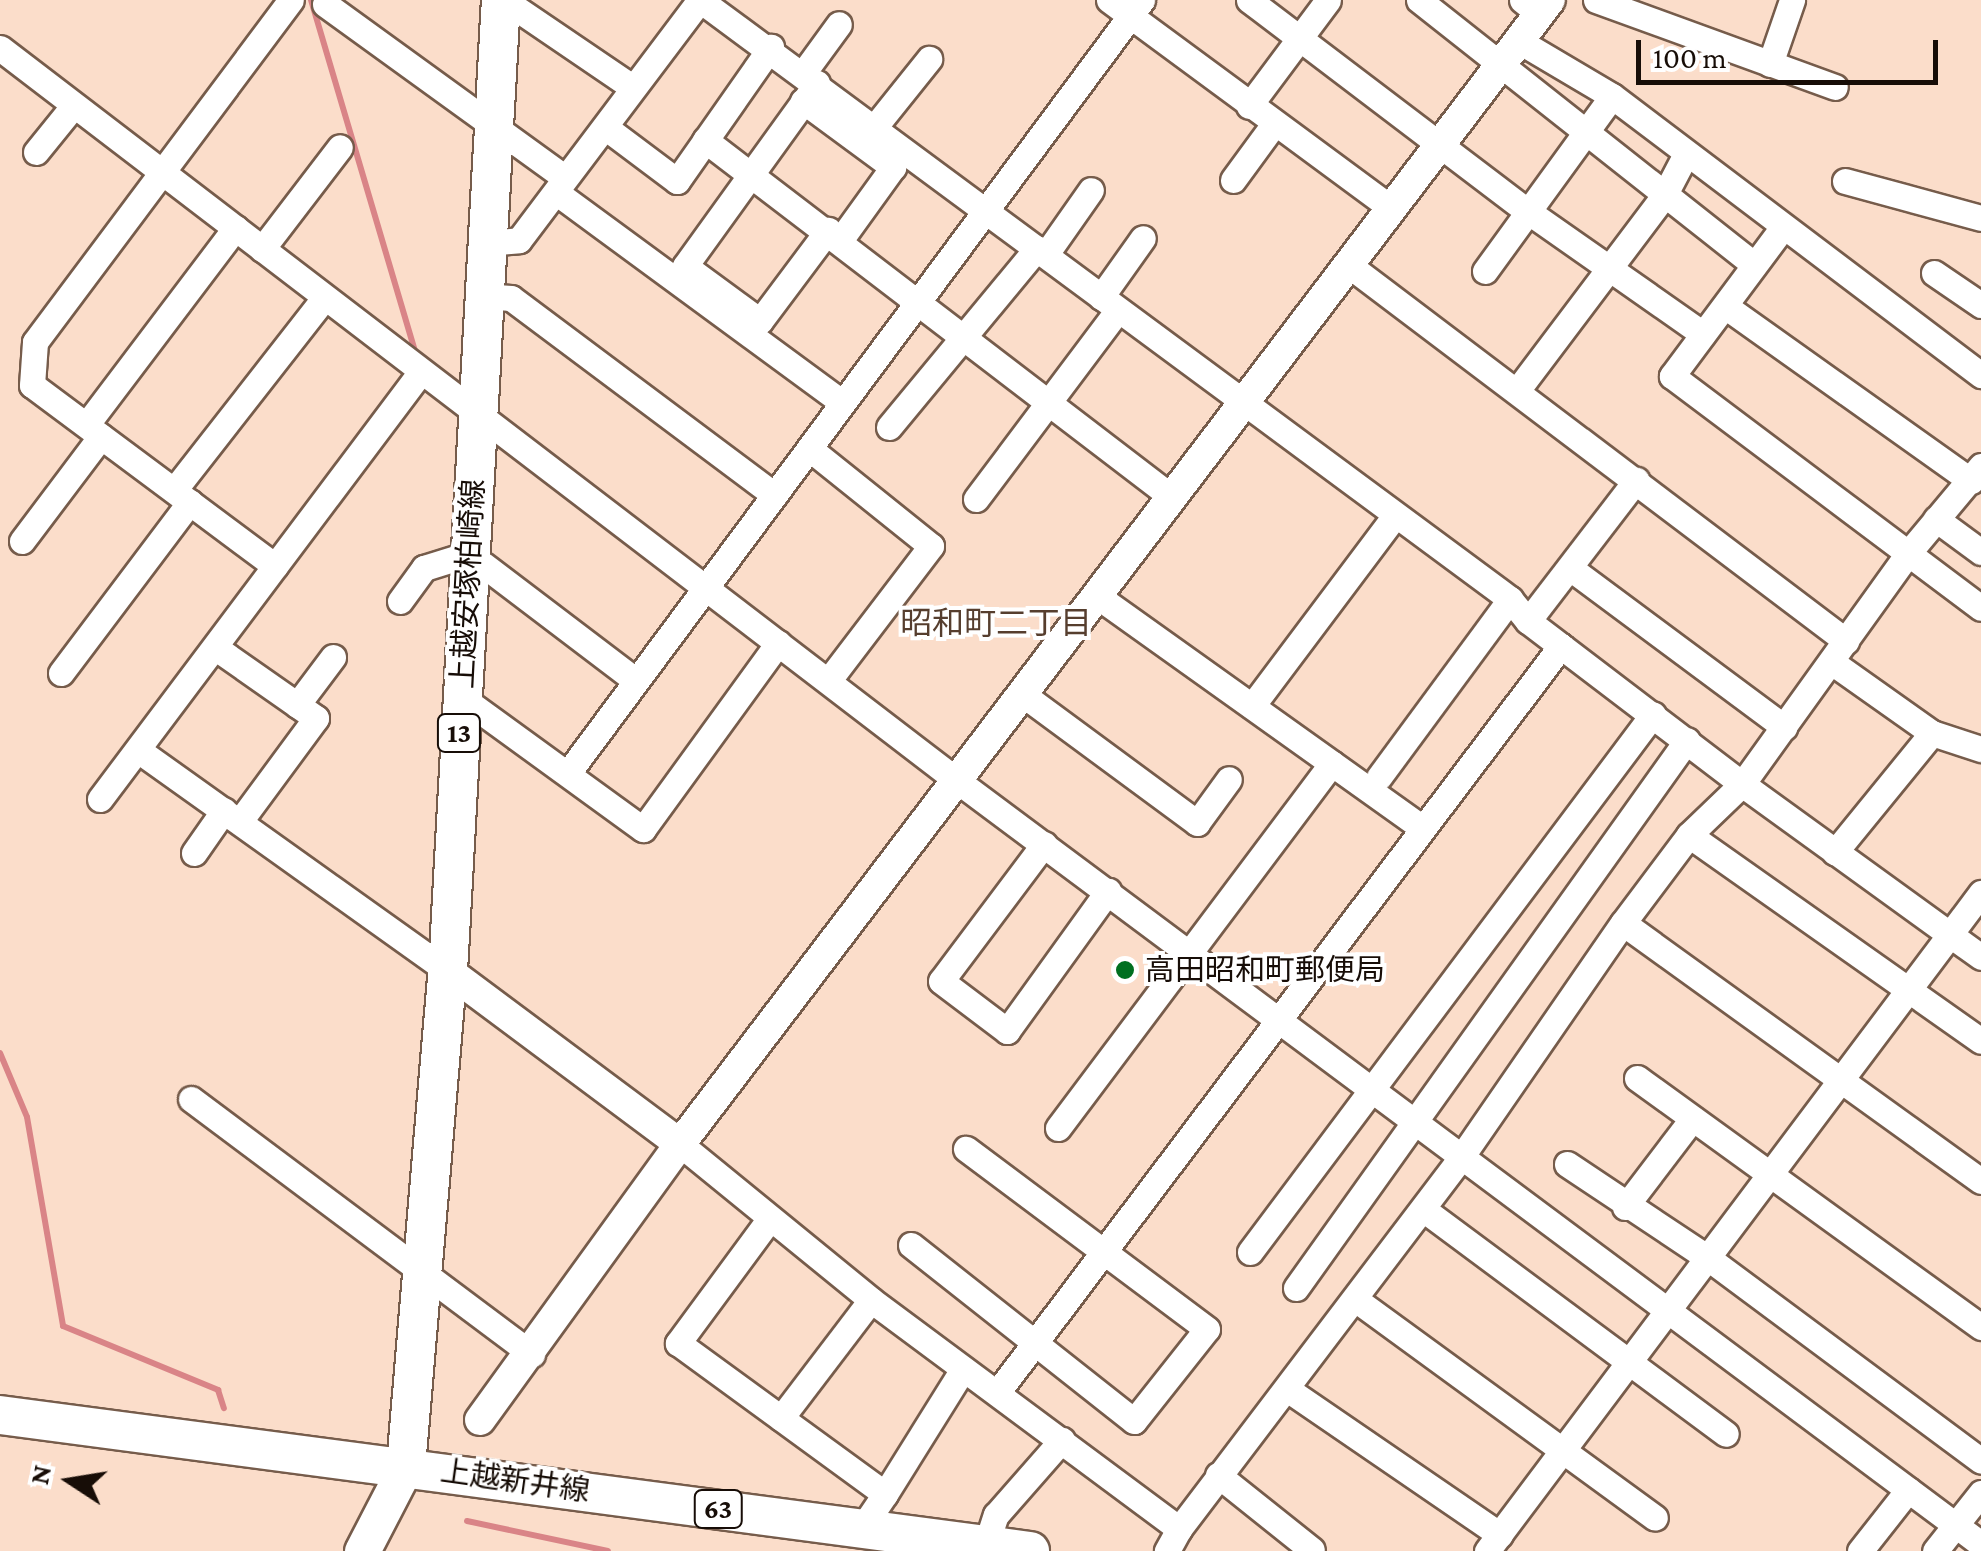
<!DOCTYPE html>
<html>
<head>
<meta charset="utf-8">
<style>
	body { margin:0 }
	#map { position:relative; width:1981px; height:1551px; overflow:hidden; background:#fbddca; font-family:"Crimson Pro","Noto Sans JP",serif }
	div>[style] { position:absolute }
	.stream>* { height:6px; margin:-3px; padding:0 3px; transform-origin:3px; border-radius:3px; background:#d98487 }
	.roads { filter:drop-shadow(2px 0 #765c4b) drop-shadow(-2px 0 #765c4b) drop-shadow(0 2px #765c4b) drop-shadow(0 -2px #765c4b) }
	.minor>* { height:25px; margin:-12.5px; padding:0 12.5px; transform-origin:12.5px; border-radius:12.5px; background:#fff }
	.tertiary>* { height:30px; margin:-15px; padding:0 15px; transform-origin:15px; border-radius:15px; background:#fff }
	.secondary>* { height:35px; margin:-17.5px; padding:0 17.5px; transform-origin:17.5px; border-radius:17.5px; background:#fff }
	.primary>* { height:38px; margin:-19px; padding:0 19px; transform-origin:19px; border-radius:19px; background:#fff }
	.dots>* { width:28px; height:28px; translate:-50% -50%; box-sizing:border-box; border:5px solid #fff; border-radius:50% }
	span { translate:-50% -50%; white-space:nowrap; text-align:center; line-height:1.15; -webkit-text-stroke:8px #fff; paint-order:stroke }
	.shield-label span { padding:2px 8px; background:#fff; border:2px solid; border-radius:8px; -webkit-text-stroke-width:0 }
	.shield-label { font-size:28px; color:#170d07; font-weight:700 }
	.street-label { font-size:30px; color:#170d07 }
	.poi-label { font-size:30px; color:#170d07 }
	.left { translate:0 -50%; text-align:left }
	.neighbourhood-label { font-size:32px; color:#563e2e }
	.north { position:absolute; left:20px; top:1431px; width:100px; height:100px; -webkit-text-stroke:8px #fff; paint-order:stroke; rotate:282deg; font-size:28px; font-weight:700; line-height:40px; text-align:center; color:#170d07 }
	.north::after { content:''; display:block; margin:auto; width:35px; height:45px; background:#170d07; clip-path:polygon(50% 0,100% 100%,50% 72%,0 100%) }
	.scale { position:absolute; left:1636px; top:40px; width:302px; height:45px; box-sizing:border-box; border:5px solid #170d07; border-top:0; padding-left:12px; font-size:30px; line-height:35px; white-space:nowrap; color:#170d07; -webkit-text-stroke:8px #fff; paint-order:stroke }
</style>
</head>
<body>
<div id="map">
	<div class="stream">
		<i style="left:311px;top:0;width:369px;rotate:73.5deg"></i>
		<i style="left:0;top:1053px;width:69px;rotate:67.1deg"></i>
		<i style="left:27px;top:1117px;width:212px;rotate:80.2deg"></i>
		<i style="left:63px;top:1326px;width:168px;rotate:22.4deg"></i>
		<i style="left:218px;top:1390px;width:19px;rotate:72deg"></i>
		<i style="left:467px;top:1521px;width:144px;rotate:12deg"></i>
	</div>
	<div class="roads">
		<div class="minor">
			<i style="left:504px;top:0;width:155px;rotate:34.2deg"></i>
			<i style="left:700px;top:0;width:1007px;rotate:36.48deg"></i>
			<i style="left:1510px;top:599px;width:28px;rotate:51deg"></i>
			<i style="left:1528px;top:621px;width:269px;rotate:37.3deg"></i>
			<i style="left:1742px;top:784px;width:295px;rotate:35.9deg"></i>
			<i style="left:1109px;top:0;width:350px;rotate:36.4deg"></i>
			<i style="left:1249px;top:0;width:348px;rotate:37.2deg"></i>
			<i style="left:1526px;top:210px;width:216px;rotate:35deg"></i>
			<i style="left:1419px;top:0;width:427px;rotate:38.3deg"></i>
			<i style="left:1522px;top:0;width:22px;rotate:39deg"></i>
			<i style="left:1596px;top:0;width:254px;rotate:20deg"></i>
			<i style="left:325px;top:4px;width:296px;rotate:35.9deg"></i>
			<i style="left:1519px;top:41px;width:108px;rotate:30.6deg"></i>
			<i style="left:1612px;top:96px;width:463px;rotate:37.1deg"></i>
			<i style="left:0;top:48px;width:1208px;rotate:37.43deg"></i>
			<i style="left:959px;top:782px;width:1275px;rotate:36.71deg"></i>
			<i style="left:1770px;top:64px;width:68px;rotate:-71deg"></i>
			<i style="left:804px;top:72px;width:59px;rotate:-53.9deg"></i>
			<i style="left:817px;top:83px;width:226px;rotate:125.8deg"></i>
			<i style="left:685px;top:266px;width:93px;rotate:36.3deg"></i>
			<i style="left:760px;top:321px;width:114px;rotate:-53.2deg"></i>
			<i style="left:803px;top:101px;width:112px;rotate:36.3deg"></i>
			<i style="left:893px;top:167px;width:89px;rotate:125.8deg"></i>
			<i style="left:1249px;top:106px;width:132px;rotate:-53.3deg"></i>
			<i style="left:605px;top:127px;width:90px;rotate:36.9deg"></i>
			<i style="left:677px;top:181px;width:164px;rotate:-55deg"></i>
			<i style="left:873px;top:129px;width:90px;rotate:-51.3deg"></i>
			<i style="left:705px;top:140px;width:589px;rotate:37.41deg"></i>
			<i style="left:36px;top:152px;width:60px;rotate:-51deg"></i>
			<i style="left:1233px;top:180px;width:69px;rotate:-53.8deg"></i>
			<i style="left:1845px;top:181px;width:141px;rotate:15.2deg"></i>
			<i style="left:557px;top:193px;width:353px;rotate:36.3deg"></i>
			<i style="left:1783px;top:227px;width:186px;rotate:126.7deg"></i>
			<i style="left:1672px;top:376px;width:386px;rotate:36.9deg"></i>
			<i style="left:487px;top:243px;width:32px;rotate:-5deg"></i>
			<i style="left:519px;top:240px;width:301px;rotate:-53deg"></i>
			<i style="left:262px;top:249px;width:128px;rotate:-52.6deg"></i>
			<i style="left:1046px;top:254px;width:78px;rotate:-54.9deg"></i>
			<i style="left:1350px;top:266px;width:622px;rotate:37.09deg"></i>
			<i style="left:1485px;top:271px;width:216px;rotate:-54deg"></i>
			<i style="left:1934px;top:273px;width:57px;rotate:34.2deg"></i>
			<i style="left:483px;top:296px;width:28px;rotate:4deg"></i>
			<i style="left:511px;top:298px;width:329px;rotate:36.8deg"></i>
			<i style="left:1101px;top:297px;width:72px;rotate:-54.6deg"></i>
			<i style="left:1725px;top:306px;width:302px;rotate:35.4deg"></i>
			<i style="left:1519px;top:388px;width:243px;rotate:-53deg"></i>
			<i style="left:1665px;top:194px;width:45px;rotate:-62.3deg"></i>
			<i style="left:87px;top:424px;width:246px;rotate:-52.9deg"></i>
			<i style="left:889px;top:427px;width:232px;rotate:-50.4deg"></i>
			<i style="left:810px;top:449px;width:155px;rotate:38.7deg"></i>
			<i style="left:931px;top:546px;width:168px;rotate:127.3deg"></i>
			<i style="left:1981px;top:466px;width:112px;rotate:129.9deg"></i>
			<i style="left:1909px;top:552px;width:286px;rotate:125.7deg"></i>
			<i style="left:1742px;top:784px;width:74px;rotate:136.1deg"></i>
			<i style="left:1689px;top:835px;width:110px;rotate:126.9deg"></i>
			<i style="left:1623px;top:923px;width:441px;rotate:35.8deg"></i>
			<i style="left:175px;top:489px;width:242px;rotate:-52deg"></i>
			<i style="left:976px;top:499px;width:236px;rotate:-53.1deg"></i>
			<i style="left:1936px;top:519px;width:56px;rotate:36.3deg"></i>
			<i style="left:22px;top:541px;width:131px;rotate:-53deg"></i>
			<i style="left:275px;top:566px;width:303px;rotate:-143.3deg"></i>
			<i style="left:32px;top:385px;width:43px;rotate:-86deg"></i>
			<i style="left:35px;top:342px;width:427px;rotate:-53.2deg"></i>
			<i style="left:1570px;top:568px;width:267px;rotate:36.6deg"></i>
			<i style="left:1100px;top:598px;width:396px;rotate:35.5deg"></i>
			<i style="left:400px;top:601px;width:41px;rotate:-54deg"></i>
			<i style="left:424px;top:568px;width:47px;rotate:-17.3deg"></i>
			<i style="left:469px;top:554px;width:208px;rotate:37.2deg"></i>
			<i style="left:1528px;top:621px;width:178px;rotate:-52.5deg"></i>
			<i style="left:216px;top:648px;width:122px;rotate:35deg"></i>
			<i style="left:316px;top:718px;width:128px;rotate:126.4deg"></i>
			<i style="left:1833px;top:663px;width:121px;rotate:35.3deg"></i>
			<i style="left:1932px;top:733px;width:154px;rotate:129.2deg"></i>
			<i style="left:61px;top:673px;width:214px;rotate:-53deg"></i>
			<i style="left:1025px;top:696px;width:214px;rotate:36.4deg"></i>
			<i style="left:1197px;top:823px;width:54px;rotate:-54deg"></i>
			<i style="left:461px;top:697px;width:225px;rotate:36deg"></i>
			<i style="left:643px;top:829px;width:230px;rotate:-54deg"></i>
			<i style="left:297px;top:705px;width:60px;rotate:-53.1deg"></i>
			<i style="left:1252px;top:706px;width:236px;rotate:-53.1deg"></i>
			<i style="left:1932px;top:733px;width:52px;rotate:18.1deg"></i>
			<i style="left:138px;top:750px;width:381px;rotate:35.5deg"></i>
			<i style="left:568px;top:773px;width:963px;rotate:-53.4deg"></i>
			<i style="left:1379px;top:777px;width:221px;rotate:-53.6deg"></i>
			<i style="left:100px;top:799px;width:533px;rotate:-53.09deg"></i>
			<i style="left:1689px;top:835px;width:357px;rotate:35.2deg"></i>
			<i style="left:1044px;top:844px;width:171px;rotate:126.9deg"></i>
			<i style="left:941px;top:981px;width:83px;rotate:37.1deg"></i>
			<i style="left:1007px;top:1031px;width:173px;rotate:-54.2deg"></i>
			<i style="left:194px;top:853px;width:52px;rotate:-55.1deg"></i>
			<i style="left:1637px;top:1078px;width:425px;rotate:35.9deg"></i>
			<i style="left:191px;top:1099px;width:426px;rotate:36.8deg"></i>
			<i style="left:1058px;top:1128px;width:456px;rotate:-53.1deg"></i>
			<i style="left:680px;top:1144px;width:247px;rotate:39.2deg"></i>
			<i style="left:871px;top:1300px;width:384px;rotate:36.6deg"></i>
			<i style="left:1179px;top:1529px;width:25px;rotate:119deg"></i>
			<i style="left:1567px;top:1164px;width:169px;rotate:33.7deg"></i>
			<i style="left:1708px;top:1258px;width:340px;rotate:36.6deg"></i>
			<i style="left:1625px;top:1207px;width:111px;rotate:-52.7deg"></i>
			<i style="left:1423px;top:1209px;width:377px;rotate:36.6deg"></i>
			<i style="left:768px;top:1221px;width:152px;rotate:126.4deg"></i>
			<i style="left:678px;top:1343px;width:256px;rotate:36.1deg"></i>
			<i style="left:885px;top:1494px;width:41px;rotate:124.1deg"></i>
			<i style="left:911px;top:1245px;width:284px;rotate:38.3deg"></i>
			<i style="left:1134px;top:1421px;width:117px;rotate:-51.6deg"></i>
			<i style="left:1207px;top:1329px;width:301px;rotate:-143.2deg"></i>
			<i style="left:1250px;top:1252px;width:672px;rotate:-53.16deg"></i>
			<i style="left:1296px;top:1288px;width:673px;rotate:-54.49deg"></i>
			<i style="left:1355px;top:1299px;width:371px;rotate:36.1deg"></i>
			<i style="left:1287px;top:1389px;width:258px;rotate:34.4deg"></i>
			<i style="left:997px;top:1393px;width:936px;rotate:-52.95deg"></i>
			<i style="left:781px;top:1418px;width:148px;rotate:-52.7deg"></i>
			<i style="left:1218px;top:1475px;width:120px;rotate:38.6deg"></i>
			<i style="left:885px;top:1494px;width:147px;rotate:-58deg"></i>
			<i style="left:1179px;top:1529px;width:468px;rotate:-52.8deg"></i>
			<i style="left:1462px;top:1156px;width:283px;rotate:-55.4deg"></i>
			<i style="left:984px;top:1551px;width:38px;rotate:-72deg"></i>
			<i style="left:996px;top:1515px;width:100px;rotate:-48.7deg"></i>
			<i style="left:1487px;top:1551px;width:823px;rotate:-53.1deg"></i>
			<i style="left:1860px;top:1551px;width:78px;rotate:-51.8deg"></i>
			<i style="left:1935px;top:1551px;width:74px;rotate:-51.6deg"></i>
		</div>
		<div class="tertiary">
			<i style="left:448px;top:971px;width:289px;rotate:36.7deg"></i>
			<i style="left:480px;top:1420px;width:341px;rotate:-54.1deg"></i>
			<i style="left:680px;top:1144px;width:1437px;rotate:-52.75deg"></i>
		</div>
		<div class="secondary">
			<i style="left:362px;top:1551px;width:96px;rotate:-62.6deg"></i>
		</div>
		<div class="primary">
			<i style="left:0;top:1415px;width:1039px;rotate:7.52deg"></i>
			<i style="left:406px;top:1466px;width:497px;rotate:-85.2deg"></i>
			<i style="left:448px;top:971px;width:972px;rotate:-86.88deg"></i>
		</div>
	</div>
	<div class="dots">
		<i style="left:1125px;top:970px;background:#006f20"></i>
	</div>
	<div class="shield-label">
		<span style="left:459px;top:733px">13</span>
		<span style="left:718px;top:1509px">63</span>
	</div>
	<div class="street-label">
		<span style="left:468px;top:584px;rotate:-87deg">上越安塚柏崎線</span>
		<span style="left:515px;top:1481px;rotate:8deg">上越新井線</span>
	</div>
	<div class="poi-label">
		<span class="left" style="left:1145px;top:970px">高田昭和町郵便局</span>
	</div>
	<div class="neighbourhood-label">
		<span style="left:996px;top:623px">昭和町二丁目</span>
	</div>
	<div class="north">N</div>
	<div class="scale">100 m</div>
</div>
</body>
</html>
